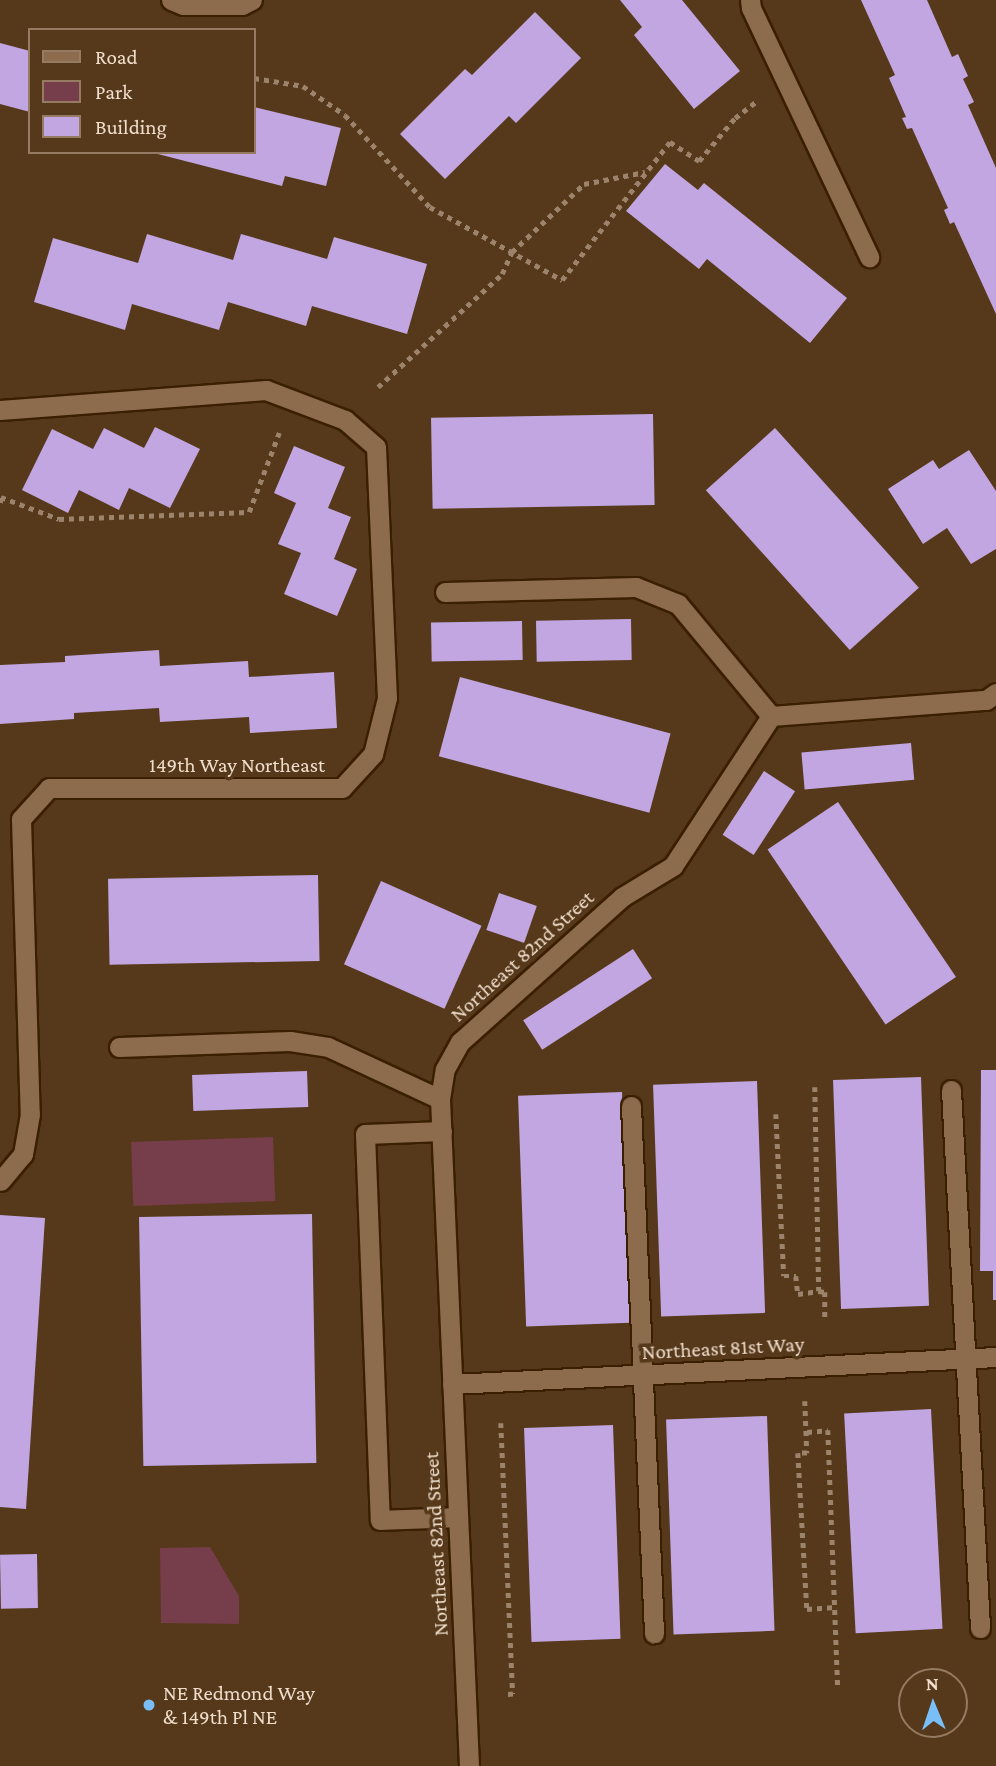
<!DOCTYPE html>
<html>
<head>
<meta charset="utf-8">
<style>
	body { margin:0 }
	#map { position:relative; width:996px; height:1766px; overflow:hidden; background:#56391a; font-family:"Crimson Pro",serif }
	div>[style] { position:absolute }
	.green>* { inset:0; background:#763d4b; transform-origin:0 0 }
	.building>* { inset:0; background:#c1a6e1; transform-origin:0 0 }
	.path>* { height:4.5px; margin-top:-2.25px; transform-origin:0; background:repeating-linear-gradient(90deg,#9c836b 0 5px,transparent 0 10px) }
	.roads { filter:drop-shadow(2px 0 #3a1f00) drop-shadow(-2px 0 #3a1f00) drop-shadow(0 2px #3a1f00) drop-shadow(0 -2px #3a1f00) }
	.service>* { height:19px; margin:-9.5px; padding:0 9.5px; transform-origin:9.5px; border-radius:9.5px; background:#8c6c4d }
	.minor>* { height:19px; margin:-9.5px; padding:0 9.5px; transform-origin:9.5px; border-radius:9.5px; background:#8c6c4d }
	.dots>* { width:19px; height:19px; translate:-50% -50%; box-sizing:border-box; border:4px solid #56391a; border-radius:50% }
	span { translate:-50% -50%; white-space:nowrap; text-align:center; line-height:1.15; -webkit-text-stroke:7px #56391a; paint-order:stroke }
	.street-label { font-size:21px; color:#f0decd }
	.poi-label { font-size:21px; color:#f0decd }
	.left { translate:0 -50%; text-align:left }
	.legend { position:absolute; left:28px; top:28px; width:228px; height:126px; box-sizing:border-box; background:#56391a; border:2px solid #947b62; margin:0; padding:9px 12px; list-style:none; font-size:21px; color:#f0decd }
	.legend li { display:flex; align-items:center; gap:14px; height:35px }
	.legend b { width:35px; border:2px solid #947b62 }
	.north { position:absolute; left:898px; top:1668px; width:70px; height:70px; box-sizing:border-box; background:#56391a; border:2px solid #947b62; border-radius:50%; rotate:358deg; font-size:19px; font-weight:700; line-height:28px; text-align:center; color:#f0decd }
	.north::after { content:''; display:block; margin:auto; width:24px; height:32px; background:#7abef8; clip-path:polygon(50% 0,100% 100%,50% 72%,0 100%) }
</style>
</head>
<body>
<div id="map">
	<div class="green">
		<i style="left:273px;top:1137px;width:64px;height:142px;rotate:88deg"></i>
		<i style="clip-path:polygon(210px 1547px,239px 1596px,239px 1624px,161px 1623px,160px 1548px)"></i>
	</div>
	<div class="building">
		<i style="clip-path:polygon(620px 0,682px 0,740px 71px,694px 109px,634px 35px,642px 27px)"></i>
		<i style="clip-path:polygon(861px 0,927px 0,952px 57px,958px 54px,968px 76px,963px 79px,974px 102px,968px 105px,996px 168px,996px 314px,954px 222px,950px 224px,944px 210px,948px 208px,912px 128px,907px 129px,902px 118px,906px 117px,889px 78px,895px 75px)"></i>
		<i style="clip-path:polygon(535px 12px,581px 58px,516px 123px,509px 116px,445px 179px,400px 134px,465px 69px,472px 75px)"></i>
		<i style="clip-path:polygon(0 43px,30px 51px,30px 112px,0 104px)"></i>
		<i style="clip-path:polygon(254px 107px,341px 128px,326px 186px,285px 176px,282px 186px,154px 153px,254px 152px)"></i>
		<i style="clip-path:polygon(665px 164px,698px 190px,704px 183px,847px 298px,810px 343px,707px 259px,699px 269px,626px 211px)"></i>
		<i style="clip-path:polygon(147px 234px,233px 260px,241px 234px,327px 259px,334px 237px,427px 264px,407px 334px,312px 306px,306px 326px,228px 302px,219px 330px,132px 304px,125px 330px,34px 302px,53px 238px,138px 263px)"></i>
		<i style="left:653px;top:414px;width:91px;height:222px;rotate:89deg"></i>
		<i style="clip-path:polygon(155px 427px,200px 449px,170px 508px,129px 488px,119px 510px,79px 490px,68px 513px,22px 490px,52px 429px,93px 449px,104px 428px,144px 448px)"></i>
		<i style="left:775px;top:428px;width:215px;height:93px;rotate:48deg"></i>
		<i style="clip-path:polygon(294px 446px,345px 467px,328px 508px,351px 517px,334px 559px,357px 569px,337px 616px,284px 594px,301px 553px,278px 544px,296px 503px,274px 493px)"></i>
		<i style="clip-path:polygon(969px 450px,996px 491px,996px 549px,971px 564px,947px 528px,923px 544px,888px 489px,933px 460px,939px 469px)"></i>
		<i style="left:631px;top:619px;width:41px;height:95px;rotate:89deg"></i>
		<i style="left:522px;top:621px;width:39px;height:91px;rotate:89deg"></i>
		<i style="clip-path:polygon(159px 650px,160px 666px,248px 661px,249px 677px,334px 672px,337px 728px,250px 733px,249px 717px,160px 722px,159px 708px,74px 713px,74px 719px,0 724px,0 665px,65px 662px,65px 656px)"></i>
		<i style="left:460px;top:677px;width:218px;height:82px;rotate:15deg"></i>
		<i style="left:911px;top:743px;width:37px;height:110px;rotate:85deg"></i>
		<i style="left:764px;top:771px;width:37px;height:76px;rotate:33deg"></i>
		<i style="left:838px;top:802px;width:211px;height:85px;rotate:56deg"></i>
		<i style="left:318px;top:875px;width:86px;height:210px;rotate:89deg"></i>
		<i style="left:381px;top:881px;width:110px;height:91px;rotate:24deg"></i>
		<i style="left:499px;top:893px;width:40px;height:39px;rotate:19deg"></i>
		<i style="left:633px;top:949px;width:35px;height:131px;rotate:57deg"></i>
		<i style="clip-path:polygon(981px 1070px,996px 1070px,996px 1300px,993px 1300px,993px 1271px,980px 1271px)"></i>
		<i style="left:307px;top:1071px;width:36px;height:115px;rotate:88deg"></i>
		<i style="left:921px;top:1077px;width:229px;height:88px;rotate:88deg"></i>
		<i style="left:757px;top:1081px;width:232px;height:104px;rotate:88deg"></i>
		<i style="left:622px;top:1092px;width:231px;height:104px;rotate:88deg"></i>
		<i style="left:312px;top:1214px;width:249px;height:173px;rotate:89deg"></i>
		<i style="clip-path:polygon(0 1215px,45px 1218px,26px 1509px,0 1507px)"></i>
		<i style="left:931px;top:1409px;width:220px;height:87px;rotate:87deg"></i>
		<i style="left:767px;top:1416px;width:215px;height:101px;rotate:88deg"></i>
		<i style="left:613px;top:1425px;width:214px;height:89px;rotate:88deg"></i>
		<i style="left:37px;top:1554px;width:54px;height:37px;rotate:89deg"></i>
	</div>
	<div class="path">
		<i style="left:254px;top:78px;width:50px;rotate:9.3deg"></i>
		<i style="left:303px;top:86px;width:51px;rotate:34.6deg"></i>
		<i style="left:345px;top:115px;width:125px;rotate:47.3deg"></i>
		<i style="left:430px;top:207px;width:151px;rotate:28.9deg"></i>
		<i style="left:562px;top:280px;width:175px;rotate:-52deg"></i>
		<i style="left:670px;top:142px;width:35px;rotate:33deg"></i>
		<i style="left:699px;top:161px;width:56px;rotate:-50.1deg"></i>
		<i style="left:735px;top:118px;width:28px;rotate:-38deg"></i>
		<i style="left:378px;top:387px;width:168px;rotate:-42.3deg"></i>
		<i style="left:502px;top:274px;width:24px;rotate:-66deg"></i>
		<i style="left:512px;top:252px;width:99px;rotate:-43.4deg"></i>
		<i style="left:584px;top:184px;width:62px;rotate:-11.1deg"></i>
		<i style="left:0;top:503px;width:6px;rotate:-81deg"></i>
		<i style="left:1px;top:497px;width:62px;rotate:20.8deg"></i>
		<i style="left:59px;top:519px;width:190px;rotate:-2.1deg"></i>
		<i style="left:249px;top:512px;width:85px;rotate:-69.2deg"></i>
		<i style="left:815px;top:1087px;width:204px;rotate:88.9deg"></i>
		<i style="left:819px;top:1291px;width:6px;rotate:9deg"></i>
		<i style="left:825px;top:1292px;width:29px;rotate:90deg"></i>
		<i style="left:776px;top:1114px;width:162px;rotate:87.2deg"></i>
		<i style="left:784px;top:1276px;width:12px"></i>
		<i style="left:796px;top:1276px;width:18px;rotate:84deg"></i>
		<i style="left:798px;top:1294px;width:21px;rotate:-8deg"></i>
		<i style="left:805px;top:1401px;width:52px;rotate:87.8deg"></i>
		<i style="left:807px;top:1453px;width:9px;rotate:180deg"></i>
		<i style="left:798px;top:1453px;width:156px;rotate:86.7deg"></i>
		<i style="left:807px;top:1609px;width:28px;rotate:-4deg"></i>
		<i style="left:501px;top:1423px;width:271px;rotate:87.5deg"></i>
		<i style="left:513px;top:1694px;width:9px;rotate:174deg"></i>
		<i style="left:807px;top:1432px;width:21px;rotate:-5deg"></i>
		<i style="left:828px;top:1430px;width:256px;rotate:87.8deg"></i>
	</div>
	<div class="roads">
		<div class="service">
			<i style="left:750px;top:0;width:8px;rotate:83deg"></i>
			<i style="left:751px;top:8px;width:276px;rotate:64.6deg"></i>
			<i style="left:119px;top:1047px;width:171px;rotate:-2deg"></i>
			<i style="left:290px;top:1041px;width:38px;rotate:9deg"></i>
			<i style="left:328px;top:1047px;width:123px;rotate:24.9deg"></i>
			<i style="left:442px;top:1131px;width:77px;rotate:177.8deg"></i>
			<i style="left:365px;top:1134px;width:386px;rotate:87.8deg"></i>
			<i style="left:380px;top:1520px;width:78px;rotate:-2.2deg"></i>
		</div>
		<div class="minor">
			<i style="left:171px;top:0;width:13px;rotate:23deg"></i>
			<i style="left:183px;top:5px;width:59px"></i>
			<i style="left:242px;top:5px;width:11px;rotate:-27deg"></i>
			<i style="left:0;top:410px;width:267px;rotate:-4.3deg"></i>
			<i style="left:266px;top:390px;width:85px;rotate:20.8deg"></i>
			<i style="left:345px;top:420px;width:41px;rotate:41.1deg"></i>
			<i style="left:376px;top:447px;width:251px;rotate:87.5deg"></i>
			<i style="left:387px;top:698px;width:58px;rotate:104deg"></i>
			<i style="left:373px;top:754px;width:46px;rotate:132.4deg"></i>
			<i style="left:342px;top:788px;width:293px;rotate:180deg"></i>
			<i style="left:49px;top:788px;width:42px;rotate:132.1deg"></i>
			<i style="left:21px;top:819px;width:295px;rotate:88.3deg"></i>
			<i style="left:30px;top:1114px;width:41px;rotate:99.9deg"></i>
			<i style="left:23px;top:1154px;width:35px;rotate:130deg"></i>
			<i style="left:445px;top:592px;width:191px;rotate:-1.5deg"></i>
			<i style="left:636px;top:587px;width:45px;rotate:22deg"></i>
			<i style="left:678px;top:604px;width:146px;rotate:50.3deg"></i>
			<i style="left:951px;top:1090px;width:539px;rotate:86.91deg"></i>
			<i style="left:631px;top:1106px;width:528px;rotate:87.5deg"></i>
			<i style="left:452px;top:1384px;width:545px;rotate:-2.84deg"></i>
			<i style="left:469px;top:1766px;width:668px;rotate:-92.49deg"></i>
			<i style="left:440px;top:1099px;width:30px;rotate:-81deg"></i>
			<i style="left:445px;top:1069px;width:31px;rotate:-61deg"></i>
			<i style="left:460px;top:1042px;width:217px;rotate:-41.8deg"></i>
			<i style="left:622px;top:897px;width:60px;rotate:-31.3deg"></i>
			<i style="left:673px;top:866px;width:179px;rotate:-56.8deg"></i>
			<i style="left:771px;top:716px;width:216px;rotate:-4.3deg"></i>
			<i style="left:986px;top:700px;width:12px;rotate:-35deg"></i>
		</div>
	</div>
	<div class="dots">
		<i style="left:149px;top:1705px;background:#7abef8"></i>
	</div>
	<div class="street-label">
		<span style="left:237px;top:765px">149th Way Northeast</span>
		<span style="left:522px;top:956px;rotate:-42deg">Northeast 82nd Street</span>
		<span style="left:723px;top:1348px;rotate:-3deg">Northeast 81st Way</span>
		<span style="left:436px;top:1544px;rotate:-93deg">Northeast 82nd Street</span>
	</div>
	<div class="poi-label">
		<span class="left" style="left:163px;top:1705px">NE Redmond Way<br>&amp; 149th Pl NE</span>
	</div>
	<ul class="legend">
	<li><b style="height:9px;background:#8c6c4d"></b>Road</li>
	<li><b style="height:19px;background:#763d4b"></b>Park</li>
	<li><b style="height:19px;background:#c1a6e1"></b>Building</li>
	</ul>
	<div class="north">N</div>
</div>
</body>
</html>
